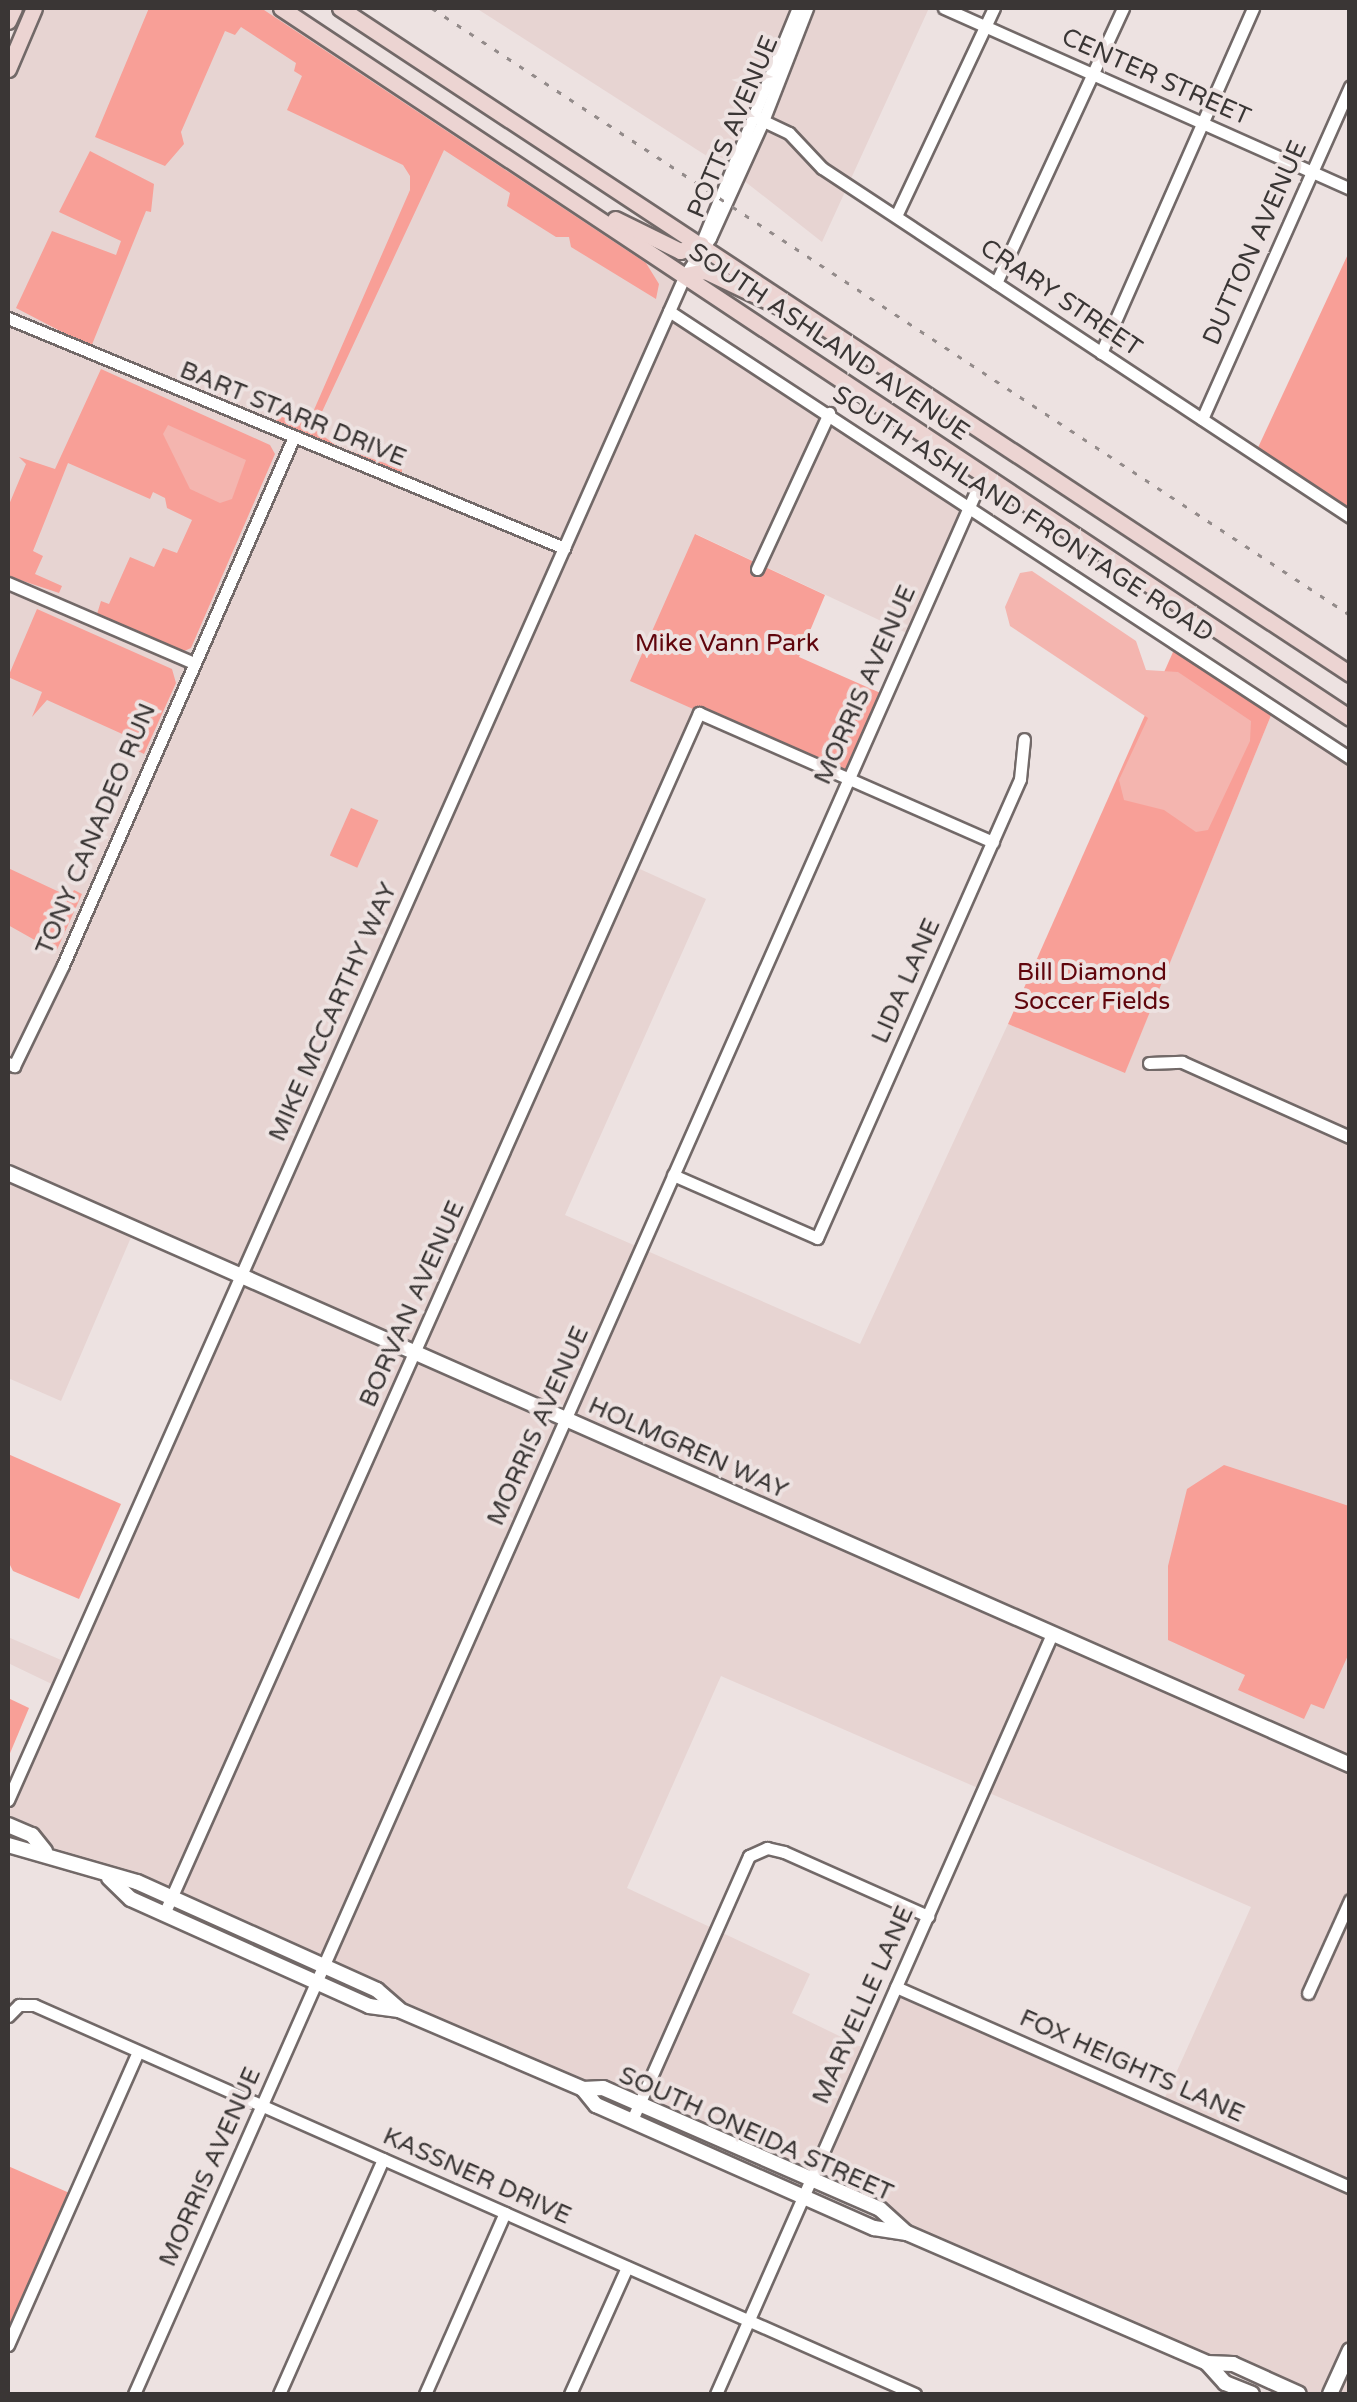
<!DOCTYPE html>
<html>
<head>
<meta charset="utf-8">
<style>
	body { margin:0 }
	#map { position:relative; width:1357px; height:2402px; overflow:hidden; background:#ede2e1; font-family:"Varela Round",sans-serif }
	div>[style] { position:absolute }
	.built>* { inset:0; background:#e7d4d2 }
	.green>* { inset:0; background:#f89f97; transform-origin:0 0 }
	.water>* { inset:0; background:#f4b5af }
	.roads { filter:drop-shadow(2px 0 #726968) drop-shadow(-2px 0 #726968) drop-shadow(0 2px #726968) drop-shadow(0 -2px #726968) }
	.minor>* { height:11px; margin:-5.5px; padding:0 5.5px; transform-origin:5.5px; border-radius:5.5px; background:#fff }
	.tertiary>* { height:14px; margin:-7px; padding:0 7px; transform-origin:7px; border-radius:7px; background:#fff }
	.secondary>* { height:15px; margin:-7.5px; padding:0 7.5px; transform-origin:7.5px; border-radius:7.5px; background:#ecd4d2 }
	.rail>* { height:2.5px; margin-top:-1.25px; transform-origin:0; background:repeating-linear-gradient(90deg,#938b8a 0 5px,transparent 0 15px) }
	span { translate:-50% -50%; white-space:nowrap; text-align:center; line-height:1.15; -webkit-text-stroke:8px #ede2e1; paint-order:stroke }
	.street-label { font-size:25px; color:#3a3635 }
	.park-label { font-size:25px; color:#60050c }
	.frame { position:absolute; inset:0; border:10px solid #3a3635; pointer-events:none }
</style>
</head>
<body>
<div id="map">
	<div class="built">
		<i style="clip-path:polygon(42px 8px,281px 8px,685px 275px,670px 310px,969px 504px,911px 635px,696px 534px,699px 713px,631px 865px,706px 899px,565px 1215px,860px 1344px,1008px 1024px,1125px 1072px,1274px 708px,1349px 758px,1349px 2394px,1299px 2394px,1233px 2364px,1207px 2363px,907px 2233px,880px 2209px,818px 2183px,903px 1990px,1162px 2104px,1251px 1907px,721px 1676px,627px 1888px,810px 1974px,792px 2013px,868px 2050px,811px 2179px,603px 2088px,583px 2089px,399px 2010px,377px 1990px,172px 1897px,45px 1851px,8px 1825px,8px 1800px,58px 1687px,8px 1663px,8px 1637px,68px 1663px,240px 1275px,135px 1228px,61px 1401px,8px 1378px,8px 80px)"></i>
		<i style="clip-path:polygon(476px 8px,929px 8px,822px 242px,738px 176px)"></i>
	</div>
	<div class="green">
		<i style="clip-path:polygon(149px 8px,261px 8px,646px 263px,659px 284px,656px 299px,571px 247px,569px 237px,556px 237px,507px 206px,510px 193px,444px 150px,314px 429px,338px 447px,402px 469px,402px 475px,275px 423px,283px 407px,282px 415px,297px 422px,310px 419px,410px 190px,410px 176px,403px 165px,287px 110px,302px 76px,294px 71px,296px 63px,241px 27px,235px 35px,225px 31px,181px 132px,184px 144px,165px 166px,95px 137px)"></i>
		<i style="clip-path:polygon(90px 151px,154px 184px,151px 212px,146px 211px,91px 347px,16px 308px,52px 231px,116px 255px,121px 241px,59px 212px)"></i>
		<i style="clip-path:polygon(1349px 252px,1349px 517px,1255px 454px)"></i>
		<i style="clip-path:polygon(101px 369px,270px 445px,275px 454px,191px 648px,182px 652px,97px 614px,101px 601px,109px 604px,130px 557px,154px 567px,163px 548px,177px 553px,192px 520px,167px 508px,165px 498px,153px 492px,150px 499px,68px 463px,33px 551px,43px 556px,35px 574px,62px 586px,59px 593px,8px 576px,8px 507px,26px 464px,19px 457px,55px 469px)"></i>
		<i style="clip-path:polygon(695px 534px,825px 595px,799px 657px,885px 695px,848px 778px,630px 681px)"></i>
		<i style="clip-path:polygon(37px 609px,172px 669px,176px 683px,144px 754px,138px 751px,140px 742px,47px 700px,32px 717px,42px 692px,8px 677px)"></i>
		<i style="clip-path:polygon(1177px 643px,1274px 708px,1125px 1073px,1008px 1024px)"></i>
		<i style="left:351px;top:808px;width:30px;height:52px;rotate:24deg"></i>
		<i style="clip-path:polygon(8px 868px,70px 897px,74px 890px,82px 894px,56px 952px,8px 925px)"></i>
		<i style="clip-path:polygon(8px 1454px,121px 1504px,79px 1599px,13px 1571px,8px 1561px)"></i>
		<i style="clip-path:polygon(1224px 1465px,1349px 1506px,1349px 1653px,1324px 1709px,1311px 1704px,1304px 1719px,1238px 1690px,1245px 1675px,1168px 1640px,1168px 1566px,1187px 1489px)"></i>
		<i style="clip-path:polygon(8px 1698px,29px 1708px,8px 1758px)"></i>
		<i style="clip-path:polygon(8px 2166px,74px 2195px,8px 2343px)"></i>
	</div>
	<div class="water">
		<i style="clip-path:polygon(168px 425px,246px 460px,232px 499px,220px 503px,190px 489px,163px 434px)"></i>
		<i style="clip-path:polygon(1032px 571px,1136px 641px,1146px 670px,1178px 672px,1251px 721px,1250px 741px,1208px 830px,1196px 832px,1164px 810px,1124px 800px,1119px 780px,1148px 718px,1010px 626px,1005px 607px,1020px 573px)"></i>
	</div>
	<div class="roads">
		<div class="minor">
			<i style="left:944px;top:8px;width:445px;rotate:24deg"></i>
			<i style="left:751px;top:115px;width:42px;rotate:25.3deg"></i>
			<i style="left:789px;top:133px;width:48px;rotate:46.7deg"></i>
			<i style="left:822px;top:168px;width:633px;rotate:33.46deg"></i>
			<i style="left:896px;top:216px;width:230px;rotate:-64.8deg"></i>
			<i style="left:701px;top:244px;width:255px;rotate:-67.7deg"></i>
			<i style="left:996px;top:283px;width:303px;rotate:-65.2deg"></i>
			<i style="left:669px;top:311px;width:815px;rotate:33.28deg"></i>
			<i style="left:8px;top:318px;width:602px;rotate:22.47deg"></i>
			<i style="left:1101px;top:353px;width:377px;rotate:-66.2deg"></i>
			<i style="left:1202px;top:419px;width:364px;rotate:-66deg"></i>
			<i style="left:757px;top:569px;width:172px;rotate:-65.2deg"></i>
			<i style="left:8px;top:583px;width:199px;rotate:23.3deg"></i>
			<i style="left:8px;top:1063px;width:7px;rotate:27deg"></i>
			<i style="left:14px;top:1066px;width:112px;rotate:-64.1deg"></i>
			<i style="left:63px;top:965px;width:572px;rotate:-66.39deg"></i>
			<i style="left:1149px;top:1063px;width:33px;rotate:-2deg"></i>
			<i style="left:1182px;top:1062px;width:184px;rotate:24.1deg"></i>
			<i style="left:673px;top:1175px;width:157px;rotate:23.6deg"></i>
			<i style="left:817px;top:1238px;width:502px;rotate:-66.14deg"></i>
			<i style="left:1020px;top:779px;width:40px;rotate:-84.3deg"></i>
			<i style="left:8px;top:1800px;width:1669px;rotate:-66.06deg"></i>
			<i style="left:685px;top:275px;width:45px;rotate:-56deg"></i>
			<i style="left:710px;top:238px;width:128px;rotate:-65.6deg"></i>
			<i style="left:763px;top:121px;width:121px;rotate:-68.7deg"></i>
			<i style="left:164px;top:1914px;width:1315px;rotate:-65.99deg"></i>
			<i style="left:699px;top:713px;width:321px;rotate:23.7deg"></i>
			<i style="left:896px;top:1987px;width:496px;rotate:23.8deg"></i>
			<i style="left:1308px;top:1993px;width:102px;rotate:-65.7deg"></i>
			<i style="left:8px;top:2016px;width:16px;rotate:-45deg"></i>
			<i style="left:19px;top:2005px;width:15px"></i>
			<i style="left:34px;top:2005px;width:963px;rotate:23.82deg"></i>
			<i style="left:632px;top:2120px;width:289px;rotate:-66.1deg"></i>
			<i style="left:749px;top:1856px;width:20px;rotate:-24deg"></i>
			<i style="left:767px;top:1848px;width:17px;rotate:13deg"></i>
			<i style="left:784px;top:1852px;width:158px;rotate:24deg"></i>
			<i style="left:8px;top:2345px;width:321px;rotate:-66.1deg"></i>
			<i style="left:134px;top:2394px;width:2098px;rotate:-66.13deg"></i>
			<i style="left:279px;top:2394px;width:257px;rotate:-66.1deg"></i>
			<i style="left:425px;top:2394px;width:198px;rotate:-66.2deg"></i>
			<i style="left:570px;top:2394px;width:139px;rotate:-65.8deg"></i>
			<i style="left:716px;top:2394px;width:831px;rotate:-66.15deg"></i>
		</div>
		<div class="tertiary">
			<i style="left:8px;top:1173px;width:1467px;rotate:23.8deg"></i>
			<i style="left:8px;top:1825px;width:26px;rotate:23deg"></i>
			<i style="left:32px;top:1835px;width:21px;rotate:51deg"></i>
			<i style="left:8px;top:1845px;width:134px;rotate:16deg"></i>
			<i style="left:137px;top:1882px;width:263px;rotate:24.2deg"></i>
			<i style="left:377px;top:1990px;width:29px;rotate:41deg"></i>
			<i style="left:109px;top:1878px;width:30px;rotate:44deg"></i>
			<i style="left:131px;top:1899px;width:261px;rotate:24.2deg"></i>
			<i style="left:369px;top:2006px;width:30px;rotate:8deg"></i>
			<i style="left:399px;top:2010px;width:200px;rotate:23.2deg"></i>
			<i style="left:583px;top:2089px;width:20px;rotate:-3deg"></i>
			<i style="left:603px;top:2088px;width:302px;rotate:23.6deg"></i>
			<i style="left:880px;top:2209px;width:36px;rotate:42deg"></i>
			<i style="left:583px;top:2089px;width:21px;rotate:51deg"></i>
			<i style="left:596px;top:2105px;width:304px;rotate:23.9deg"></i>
			<i style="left:874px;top:2228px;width:33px;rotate:9deg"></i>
			<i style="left:907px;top:2233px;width:327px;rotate:23.4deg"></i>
			<i style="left:1207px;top:2363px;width:26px;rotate:2deg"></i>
			<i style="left:1233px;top:2364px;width:72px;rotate:24.4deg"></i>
			<i style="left:1207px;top:2363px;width:27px;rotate:48deg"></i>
			<i style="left:1225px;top:2383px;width:29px;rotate:22deg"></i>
			<i style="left:1330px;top:2394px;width:48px;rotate:-65.6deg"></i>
		</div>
		<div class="secondary">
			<i style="left:281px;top:8px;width:1283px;rotate:33.59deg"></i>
			<i style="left:340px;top:8px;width:1210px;rotate:33.4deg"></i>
			<i style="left:8px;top:21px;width:14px;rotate:-65deg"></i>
			<i style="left:8px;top:69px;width:66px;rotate:-66.9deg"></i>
			<i style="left:615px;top:219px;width:72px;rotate:26.2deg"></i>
			<i style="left:680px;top:251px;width:22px;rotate:-18deg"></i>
			<i style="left:685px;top:275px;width:20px;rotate:-11deg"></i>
			<i style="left:705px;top:271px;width:100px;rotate:25.5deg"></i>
		</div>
	</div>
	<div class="rail">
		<i style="left:432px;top:8px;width:1101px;rotate:33.47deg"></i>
	</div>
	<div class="street-label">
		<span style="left:1156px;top:77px;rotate:24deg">CENTER STREET</span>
		<span style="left:733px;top:127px;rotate:-67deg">POTTS AVENUE</span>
		<span style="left:1255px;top:243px;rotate:-66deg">DUTTON AVENUE</span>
		<span style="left:1061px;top:298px;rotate:34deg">CRARY STREET</span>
		<span style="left:829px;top:342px;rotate:34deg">SOUTH ASHLAND AVENUE</span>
		<span style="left:293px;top:414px;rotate:22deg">BART STARR DRIVE</span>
		<span style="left:1023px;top:514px;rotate:33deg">SOUTH ASHLAND FRONTAGE ROAD</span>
		<span style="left:865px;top:685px;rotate:-66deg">MORRIS AVENUE</span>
		<span style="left:96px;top:829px;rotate:-67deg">TONY CANADEO RUN</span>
		<span style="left:906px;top:981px;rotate:-66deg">LIDA LANE</span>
		<span style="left:333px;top:1012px;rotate:-66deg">MIKE MCCARTHY WAY</span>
		<span style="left:412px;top:1304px;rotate:-66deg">BORVAN AVENUE</span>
		<span style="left:538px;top:1426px;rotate:-66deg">MORRIS AVENUE</span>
		<span style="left:688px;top:1448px;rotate:24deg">HOLMGREN WAY</span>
		<span style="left:863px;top:2005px;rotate:-66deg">MARVELLE LANE</span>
		<span style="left:1132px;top:2066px;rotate:24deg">FOX HEIGHTS LANE</span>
		<span style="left:756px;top:2134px;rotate:24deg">SOUTH ONEIDA STREET</span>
		<span style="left:210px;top:2167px;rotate:-66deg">MORRIS AVENUE</span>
		<span style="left:477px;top:2176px;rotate:24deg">KASSNER DRIVE</span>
	</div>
	<div class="park-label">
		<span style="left:727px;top:643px">Mike Vann Park</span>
		<span style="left:1092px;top:987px">Bill Diamond<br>Soccer Fields</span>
	</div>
	<div class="frame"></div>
</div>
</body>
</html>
